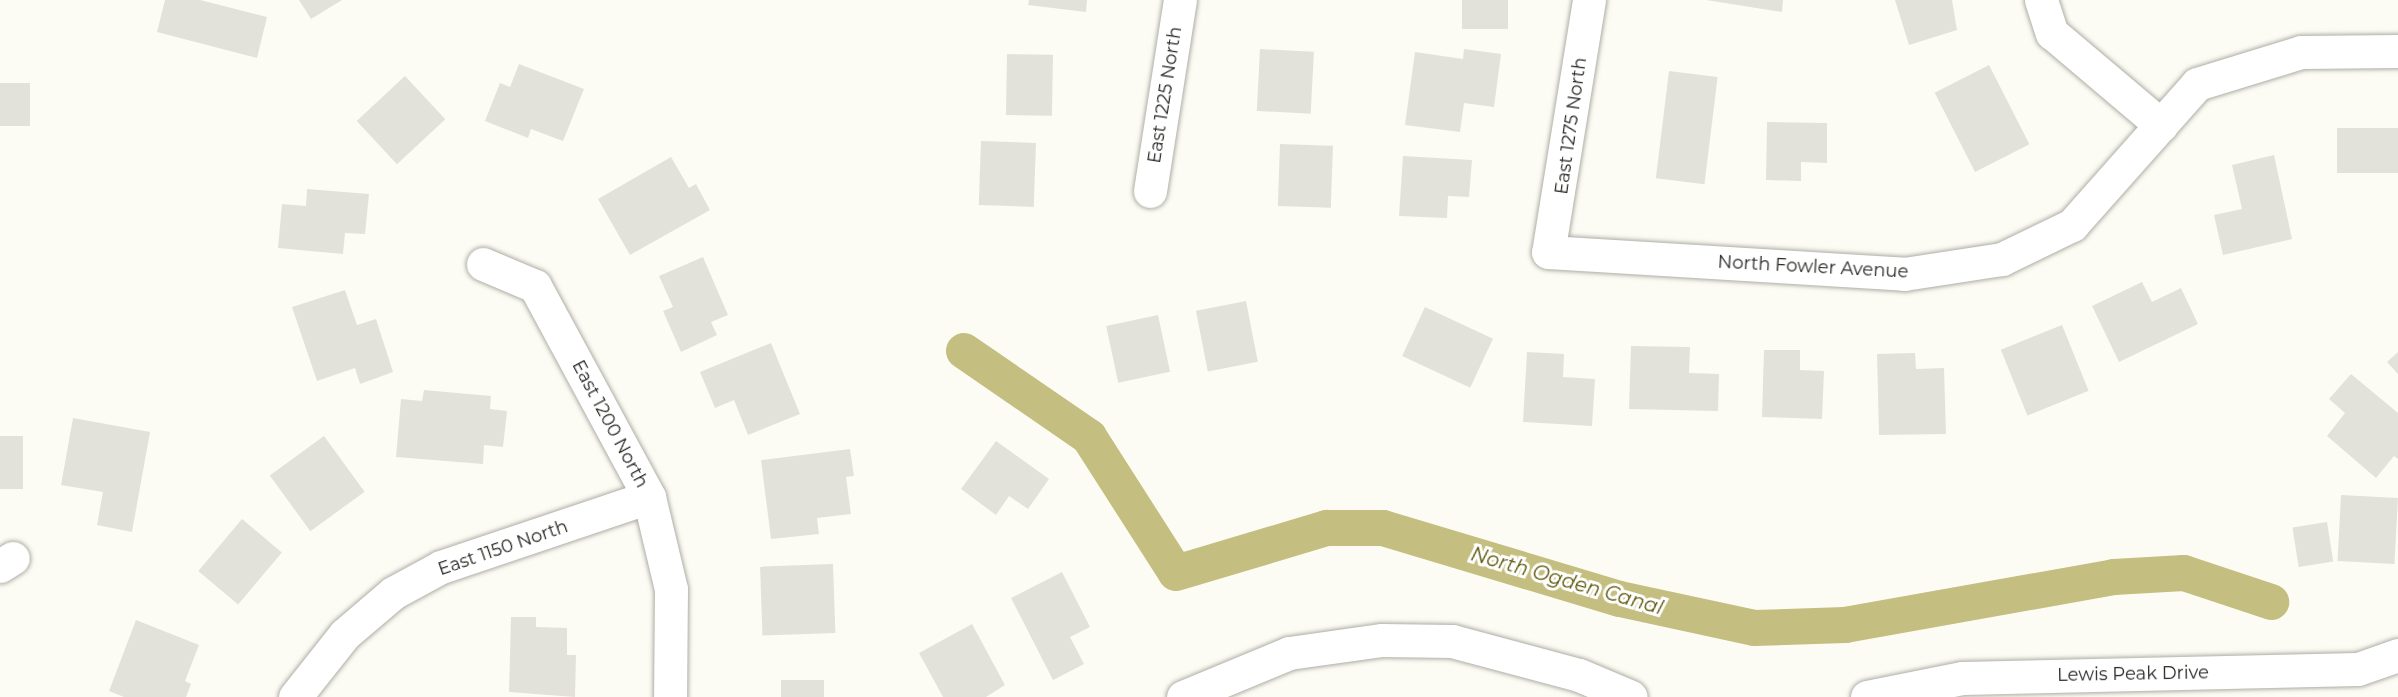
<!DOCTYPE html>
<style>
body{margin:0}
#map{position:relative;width:2398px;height:697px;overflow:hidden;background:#fdfcf4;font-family:Montserrat,sans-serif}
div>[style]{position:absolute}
.canal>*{height:36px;margin:-18px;padding:0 18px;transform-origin:18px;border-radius:18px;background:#c4be80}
.building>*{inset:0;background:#e3e2da;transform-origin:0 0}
.roads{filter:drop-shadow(0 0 2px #aeaea6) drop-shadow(0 0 2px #aeaea6)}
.minor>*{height:33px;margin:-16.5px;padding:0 16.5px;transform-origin:16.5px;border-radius:16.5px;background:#fff}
span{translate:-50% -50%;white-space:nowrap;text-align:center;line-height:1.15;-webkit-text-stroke:6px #fff;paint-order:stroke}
.street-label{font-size:18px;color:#282825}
.water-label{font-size:20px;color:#5f580e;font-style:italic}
</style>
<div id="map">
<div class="canal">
<div style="left:964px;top:351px;width:152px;rotate:34.5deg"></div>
<div style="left:1089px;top:437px;width:161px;rotate:57.4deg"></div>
<div style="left:1176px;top:573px;width:158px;rotate:-16.6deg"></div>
<div style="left:1327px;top:528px;width:56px"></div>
<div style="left:1383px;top:528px;width:247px;rotate:16.7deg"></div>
<div style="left:1620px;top:599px;width:137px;rotate:12.2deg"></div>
<div style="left:1754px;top:628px;width:91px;rotate:-1.9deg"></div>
<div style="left:1845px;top:625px;width:273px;rotate:-10.1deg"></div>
<div style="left:2114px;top:577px;width:70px;rotate:-3.3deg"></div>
<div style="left:2184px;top:573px;width:92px;rotate:18.4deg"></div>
</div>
<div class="building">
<div style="clip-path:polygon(165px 0,200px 0,267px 17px,257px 58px,157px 32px)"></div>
<div style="clip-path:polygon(299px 0,342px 0,311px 19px)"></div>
<div style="clip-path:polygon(1029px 0,1087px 0,1086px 12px,1028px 5px)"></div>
<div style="left:1462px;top:0;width:46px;height:29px"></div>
<div style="clip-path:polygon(1706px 0,1783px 0,1782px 12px)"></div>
<div style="clip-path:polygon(1895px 0,1952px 0,1957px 30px,1909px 45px)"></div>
<div style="left:1260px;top:49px;width:54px;height:62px;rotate:3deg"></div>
<div style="clip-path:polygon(1464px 49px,1501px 54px,1494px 107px,1464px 103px,1460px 132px,1405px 125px,1415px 52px,1463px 59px)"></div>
<div style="left:1007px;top:54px;width:46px;height:61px;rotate:1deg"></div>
<div style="clip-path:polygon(519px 64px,584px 89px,563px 141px,531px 129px,528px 138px,485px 121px,500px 83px,510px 87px)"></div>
<div style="left:1989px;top:65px;width:89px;height:61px;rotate:63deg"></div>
<div style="left:1669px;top:71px;width:49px;height:108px;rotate:7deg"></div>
<div style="left:405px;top:76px;width:59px;height:66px;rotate:47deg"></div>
<div style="left:0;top:83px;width:30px;height:43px"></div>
<div style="clip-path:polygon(1767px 122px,1827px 123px,1827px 163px,1801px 162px,1801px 181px,1766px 180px)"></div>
<div style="left:2398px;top:128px;width:45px;height:61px;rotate:90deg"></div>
<div style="left:981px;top:141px;width:55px;height:64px;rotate:2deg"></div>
<div style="left:1280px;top:144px;width:53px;height:62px;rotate:2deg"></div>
<div style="clip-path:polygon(2274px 155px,2292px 239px,2223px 255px,2214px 215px,2242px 209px,2232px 165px)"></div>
<div style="clip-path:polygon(1403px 156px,1472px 160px,1469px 197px,1448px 196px,1447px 218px,1399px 216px)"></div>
<div style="clip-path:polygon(671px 157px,689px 188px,696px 184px,710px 210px,630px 255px,598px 199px)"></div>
<div style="clip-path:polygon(307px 189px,369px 194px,365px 234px,345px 233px,343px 254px,278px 248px,282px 204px,306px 206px)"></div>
<div style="clip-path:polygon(703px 257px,728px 315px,711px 322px,717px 335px,681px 352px,663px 311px,673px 307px,659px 276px)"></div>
<div style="clip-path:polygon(2142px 282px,2152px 302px,2181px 288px,2198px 324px,2119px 362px,2092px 306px)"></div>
<div style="clip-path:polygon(345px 290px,357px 325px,376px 319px,393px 372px,360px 384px,355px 368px,317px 381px,292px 307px)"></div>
<div style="left:1246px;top:301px;width:62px;height:51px;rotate:79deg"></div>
<div style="left:1425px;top:307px;width:75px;height:54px;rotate:25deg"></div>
<div style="left:1158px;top:315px;width:58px;height:53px;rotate:78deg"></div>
<div style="left:2062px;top:325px;width:71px;height:66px;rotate:68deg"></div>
<div style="clip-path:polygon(771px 343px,800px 414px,748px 435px,734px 400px,715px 408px,700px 372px)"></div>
<div style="clip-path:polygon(1631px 346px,1690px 347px,1689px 373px,1719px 374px,1718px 411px,1629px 409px)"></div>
<div style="clip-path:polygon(1764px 350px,1800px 350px,1800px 370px,1824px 371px,1822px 419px,1762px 417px)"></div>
<div style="clip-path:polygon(1527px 352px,1564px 354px,1563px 377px,1595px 379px,1592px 426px,1523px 422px)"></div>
<div style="clip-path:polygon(2398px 352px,2398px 374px,2387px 362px)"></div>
<div style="clip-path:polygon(1915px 353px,1916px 369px,1944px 368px,1946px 434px,1879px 435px,1877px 354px)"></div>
<div style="clip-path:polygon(2351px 374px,2398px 413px,2398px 459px,2394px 456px,2376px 478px,2327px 436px,2345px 413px,2329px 399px)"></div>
<div style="clip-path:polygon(424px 390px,491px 396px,490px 409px,507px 411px,503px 447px,484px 445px,483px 464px,396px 457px,401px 399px,422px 401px)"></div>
<div style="clip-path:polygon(73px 418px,150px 432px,132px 532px,97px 525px,103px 492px,61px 485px)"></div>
<div style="left:0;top:436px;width:23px;height:53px"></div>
<div style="left:324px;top:436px;width:69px;height:67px;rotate:54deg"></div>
<div style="clip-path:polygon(996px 441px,1049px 479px,1028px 509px,1009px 496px,996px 515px,961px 489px)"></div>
<div style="clip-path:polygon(850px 449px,854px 476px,846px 477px,851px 514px,817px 518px,819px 534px,771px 539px,761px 460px)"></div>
<div style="left:2341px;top:495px;width:57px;height:66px;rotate:3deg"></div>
<div style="left:242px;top:519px;width:52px;height:68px;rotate:40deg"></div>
<div style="left:2327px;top:522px;width:40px;height:35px;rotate:81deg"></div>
<div style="left:833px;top:564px;width:69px;height:73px;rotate:88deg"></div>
<div style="clip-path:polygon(1062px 572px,1090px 627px,1070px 637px,1084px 664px,1053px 680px,1011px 598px)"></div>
<div style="clip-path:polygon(511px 617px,536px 617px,536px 627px,567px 628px,567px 655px,576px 655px,575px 697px,509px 692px)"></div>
<div style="clip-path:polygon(136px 620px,199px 645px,185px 681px,191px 684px,186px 697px,124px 697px,109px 691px)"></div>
<div style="clip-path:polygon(972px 624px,1005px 685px,986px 697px,943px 697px,919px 653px)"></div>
<div style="left:824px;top:680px;width:17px;height:43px;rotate:90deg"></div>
</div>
<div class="roads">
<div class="minor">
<div style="left:1589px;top:0;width:255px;rotate:99.2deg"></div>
<div style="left:1548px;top:252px;width:357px;rotate:3.5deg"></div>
<div style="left:1904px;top:274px;width:99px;rotate:-8.7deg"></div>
<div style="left:2002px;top:259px;width:78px;rotate:-25.9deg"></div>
<div style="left:2072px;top:225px;width:188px;rotate:-48.4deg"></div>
<div style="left:2197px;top:84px;width:109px;rotate:-17.1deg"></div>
<div style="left:2301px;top:52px;width:97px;rotate:-0.6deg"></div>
<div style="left:2041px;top:0;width:35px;rotate:72deg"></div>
<div style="left:2052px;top:33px;width:143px;rotate:40.2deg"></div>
<div style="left:1150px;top:191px;width:193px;rotate:-81.1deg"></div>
<div style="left:483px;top:264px;width:56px;rotate:22.9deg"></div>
<div style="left:535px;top:286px;width:240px;rotate:61.6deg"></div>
<div style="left:649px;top:497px;width:95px;rotate:76.6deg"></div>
<div style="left:671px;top:589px;width:108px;rotate:90.5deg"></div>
<div style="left:0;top:566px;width:15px;rotate:-32deg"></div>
<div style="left:295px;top:697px;width:80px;rotate:-51.6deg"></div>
<div style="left:345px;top:634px;width:63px;rotate:-40.5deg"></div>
<div style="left:393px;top:593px;width:55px;rotate:-28.4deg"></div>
<div style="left:441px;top:567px;width:219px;rotate:-18.6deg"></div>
<div style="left:1183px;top:697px;width:115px;rotate:-22.5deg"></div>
<div style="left:1289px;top:653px;width:94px;rotate:-8deg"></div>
<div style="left:1382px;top:640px;width:70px;rotate:0.8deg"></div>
<div style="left:1452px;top:641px;width:131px;rotate:15deg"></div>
<div style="left:1579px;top:675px;width:56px;rotate:22.9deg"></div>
<div style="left:1867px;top:697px;width:97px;rotate:-11.3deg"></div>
<div style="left:1962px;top:678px;width:396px;rotate:-1.3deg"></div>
<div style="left:2358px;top:669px;width:42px;rotate:-19.3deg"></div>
</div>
</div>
<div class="street-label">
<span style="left:1165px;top:95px;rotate:-81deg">East 1225 North</span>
<span style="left:1571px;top:126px;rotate:-82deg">East 1275 North</span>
<span style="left:1813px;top:267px;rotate:3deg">North Fowler Avenue</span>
<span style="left:610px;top:424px;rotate:62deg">East 1200 North</span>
<span style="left:503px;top:548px;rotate:-19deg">East 1150 North</span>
<span style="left:2133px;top:674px;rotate:-1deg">Lewis Peak Drive</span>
</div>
<div class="water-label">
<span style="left:1567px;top:581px;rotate:16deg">North Ogden Canal</span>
</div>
</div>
